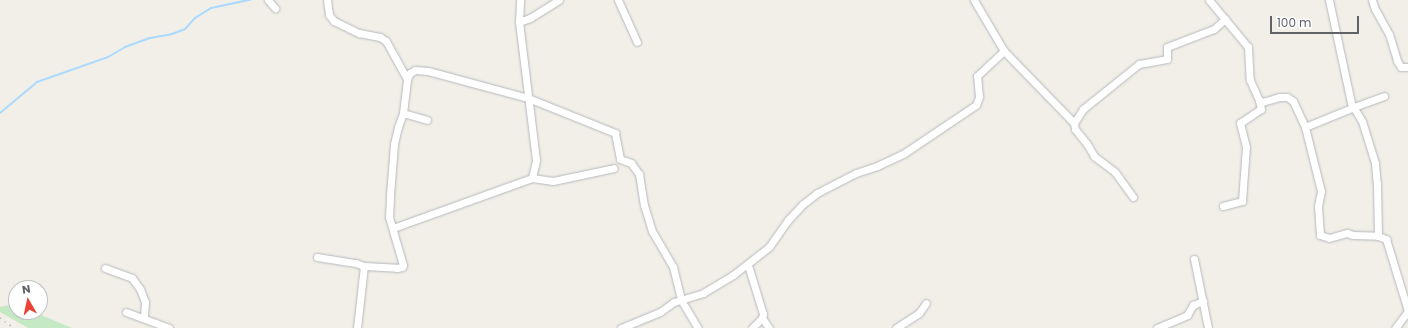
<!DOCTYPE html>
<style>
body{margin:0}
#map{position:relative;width:1408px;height:328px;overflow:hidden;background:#f1efe8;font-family:Poppins,sans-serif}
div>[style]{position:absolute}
.green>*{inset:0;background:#c5e8c5}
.stream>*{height:2px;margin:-1px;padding:0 1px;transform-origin:1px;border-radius:1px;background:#aadaff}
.roads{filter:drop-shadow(0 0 1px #b5b8bc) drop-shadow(0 0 1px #b5b8bc)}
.street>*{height:7px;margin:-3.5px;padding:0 3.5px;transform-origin:3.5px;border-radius:3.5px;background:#fff}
.rail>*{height:2px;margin-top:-1px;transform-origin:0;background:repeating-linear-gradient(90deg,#b6b7b8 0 1px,transparent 0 6px)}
span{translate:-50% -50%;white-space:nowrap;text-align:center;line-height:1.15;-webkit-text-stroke:3px #fff;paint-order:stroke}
.north{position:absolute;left:8px;top:280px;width:40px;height:40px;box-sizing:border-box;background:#fff;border:1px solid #bfc1c3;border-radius:50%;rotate:351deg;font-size:11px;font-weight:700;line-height:16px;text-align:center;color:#5f6368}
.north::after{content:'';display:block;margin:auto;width:14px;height:18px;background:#ea4335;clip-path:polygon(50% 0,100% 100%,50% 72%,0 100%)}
.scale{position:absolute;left:1270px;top:16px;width:89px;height:18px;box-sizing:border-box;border:2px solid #5f6368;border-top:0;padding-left:5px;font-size:12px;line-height:14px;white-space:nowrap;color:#5f6368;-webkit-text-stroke:3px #fff;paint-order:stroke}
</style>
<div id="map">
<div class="green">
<div style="clip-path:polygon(9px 305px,16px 306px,16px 312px,34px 312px,72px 328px,28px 328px,0 312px,0 307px)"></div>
</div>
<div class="stream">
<div style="left:0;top:113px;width:48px;rotate:-40deg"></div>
<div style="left:37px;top:82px;width:75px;rotate:-19.4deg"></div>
<div style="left:108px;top:57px;width:20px;rotate:-30deg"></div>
<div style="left:125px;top:47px;width:27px;rotate:-20deg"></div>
<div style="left:150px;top:38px;width:22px;rotate:-10deg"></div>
<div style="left:172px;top:34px;width:14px;rotate:-21deg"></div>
<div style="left:185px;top:29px;width:15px;rotate:-48deg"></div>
<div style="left:195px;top:18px;width:19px;rotate:-32deg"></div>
<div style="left:211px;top:8px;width:40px;rotate:-12deg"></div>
</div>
<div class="roads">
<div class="street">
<div style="left:268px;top:0;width:11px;rotate:49deg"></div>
<div style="left:327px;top:0;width:15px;rotate:82deg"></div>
<div style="left:329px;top:15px;width:8px;rotate:50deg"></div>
<div style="left:334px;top:21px;width:28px;rotate:26deg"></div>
<div style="left:359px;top:33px;width:21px;rotate:11deg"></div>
<div style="left:380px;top:37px;width:7px;rotate:34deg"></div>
<div style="left:386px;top:41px;width:43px;rotate:61.1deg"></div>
<div style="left:618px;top:0;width:46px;rotate:65.7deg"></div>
<div style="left:1209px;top:0;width:61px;rotate:50.3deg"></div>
<div style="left:1248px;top:47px;width:33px;rotate:87deg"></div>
<div style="left:1250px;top:80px;width:22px;rotate:66deg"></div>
<div style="left:1259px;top:100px;width:4px;rotate:34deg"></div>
<div style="left:1262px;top:102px;width:18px;rotate:-16deg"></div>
<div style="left:1279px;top:97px;width:8px"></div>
<div style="left:1287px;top:97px;width:7px;rotate:34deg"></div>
<div style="left:1293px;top:101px;width:29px;rotate:65deg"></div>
<div style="left:1305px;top:127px;width:66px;rotate:76deg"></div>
<div style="left:1321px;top:191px;width:15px;rotate:101deg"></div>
<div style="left:1318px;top:206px;width:29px;rotate:86deg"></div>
<div style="left:1320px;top:235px;width:9px;rotate:18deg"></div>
<div style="left:1329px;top:238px;width:19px;rotate:-16deg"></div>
<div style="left:1347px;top:233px;width:6px;rotate:18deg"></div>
<div style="left:1353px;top:235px;width:25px;rotate:2deg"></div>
<div style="left:1378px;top:236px;width:9px;rotate:21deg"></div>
<div style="left:1386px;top:239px;width:75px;rotate:73deg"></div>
<div style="left:1408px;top:311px;width:21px;rotate:127deg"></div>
<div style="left:1329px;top:0;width:105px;rotate:77.9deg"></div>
<div style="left:1351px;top:103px;width:21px;rotate:59deg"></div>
<div style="left:1362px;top:121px;width:44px;rotate:72.8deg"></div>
<div style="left:1375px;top:163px;width:21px;rotate:85deg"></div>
<div style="left:1377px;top:184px;width:52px;rotate:88.9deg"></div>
<div style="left:1372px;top:0;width:9px;rotate:72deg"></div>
<div style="left:1375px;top:9px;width:29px;rotate:61deg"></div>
<div style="left:1389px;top:34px;width:28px;rotate:73deg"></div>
<div style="left:1397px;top:61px;width:7px;rotate:56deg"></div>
<div style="left:1401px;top:67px;width:7px"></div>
<div style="left:519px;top:22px;width:12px;rotate:-20deg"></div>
<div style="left:530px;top:18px;width:34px;rotate:-32deg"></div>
<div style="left:1004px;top:51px;width:100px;rotate:45.8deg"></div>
<div style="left:403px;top:113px;width:25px;rotate:16deg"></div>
<div style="left:1305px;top:127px;width:53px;rotate:-22.2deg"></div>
<div style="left:1354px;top:107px;width:32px;rotate:-20deg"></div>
<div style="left:532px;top:178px;width:21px;rotate:8deg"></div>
<div style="left:553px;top:181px;width:62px;rotate:-12deg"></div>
<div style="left:1133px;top:197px;width:31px;rotate:-126deg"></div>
<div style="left:1115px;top:172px;width:26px;rotate:-143deg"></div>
<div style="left:1094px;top:156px;width:14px;rotate:-120deg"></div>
<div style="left:1087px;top:144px;width:19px;rotate:-129deg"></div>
<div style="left:1075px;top:129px;width:6px;rotate:-99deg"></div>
<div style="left:1074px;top:123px;width:17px;rotate:-57deg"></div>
<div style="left:1083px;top:109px;width:72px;rotate:-38.8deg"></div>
<div style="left:1139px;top:64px;width:28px;rotate:-10deg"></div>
<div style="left:1167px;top:59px;width:12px;rotate:-90deg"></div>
<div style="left:1167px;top:47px;width:50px;rotate:-21deg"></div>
<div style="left:1214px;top:29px;width:15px;rotate:-42deg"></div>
<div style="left:1223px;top:206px;width:20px;rotate:-15deg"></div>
<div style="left:1242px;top:201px;width:54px;rotate:-85.8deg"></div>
<div style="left:1246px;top:147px;width:25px;rotate:-104deg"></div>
<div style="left:1240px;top:123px;width:25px;rotate:-34deg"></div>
<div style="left:1261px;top:109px;width:9px;rotate:-103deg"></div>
<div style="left:393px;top:228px;width:148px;rotate:-19.8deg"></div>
<div style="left:532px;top:178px;width:18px;rotate:-77deg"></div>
<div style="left:536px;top:160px;width:139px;rotate:-97deg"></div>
<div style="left:519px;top:22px;width:22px;rotate:-87deg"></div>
<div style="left:317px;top:257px;width:39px;rotate:9deg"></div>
<div style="left:356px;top:263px;width:9px;rotate:21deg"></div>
<div style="left:1194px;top:259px;width:70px;rotate:78.5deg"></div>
<div style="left:748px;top:265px;width:51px;rotate:73deg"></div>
<div style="left:763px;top:314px;width:4px;rotate:104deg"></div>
<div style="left:762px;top:318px;width:14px;rotate:135deg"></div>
<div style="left:105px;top:268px;width:29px;rotate:20deg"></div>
<div style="left:132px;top:278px;width:14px;rotate:54deg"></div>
<div style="left:140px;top:289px;width:14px;rotate:69deg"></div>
<div style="left:145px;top:302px;width:16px;rotate:94deg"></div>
<div style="left:126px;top:312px;width:46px;rotate:20.4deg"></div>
<div style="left:762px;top:318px;width:12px;rotate:55deg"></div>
<div style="left:357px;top:328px;width:62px;rotate:-83.6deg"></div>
<div style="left:364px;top:266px;width:33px;rotate:3deg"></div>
<div style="left:397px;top:268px;width:5px;rotate:-11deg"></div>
<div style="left:402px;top:267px;width:2px;rotate:-63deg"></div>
<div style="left:403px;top:265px;width:50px;rotate:-106.3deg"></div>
<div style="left:389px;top:217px;width:22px;rotate:-87deg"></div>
<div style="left:390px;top:195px;width:51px;rotate:-85.5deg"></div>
<div style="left:394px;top:144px;width:17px;rotate:-77deg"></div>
<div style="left:398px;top:127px;width:15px;rotate:-70deg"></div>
<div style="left:403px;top:113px;width:34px;rotate:-83deg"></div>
<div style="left:407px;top:79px;width:7px;rotate:-63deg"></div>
<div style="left:410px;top:73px;width:6px;rotate:-31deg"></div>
<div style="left:415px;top:70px;width:13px;rotate:4deg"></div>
<div style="left:428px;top:71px;width:104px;rotate:15.1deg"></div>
<div style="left:528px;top:98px;width:94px;rotate:21.9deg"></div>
<div style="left:615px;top:133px;width:26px;rotate:79deg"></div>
<div style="left:620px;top:159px;width:12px;rotate:20deg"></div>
<div style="left:631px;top:163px;width:14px;rotate:54deg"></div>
<div style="left:639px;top:174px;width:31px;rotate:81deg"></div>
<div style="left:644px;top:205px;width:27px;rotate:73deg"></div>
<div style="left:652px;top:231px;width:42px;rotate:59.7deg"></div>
<div style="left:673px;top:267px;width:34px;rotate:76deg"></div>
<div style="left:681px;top:300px;width:33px;rotate:59deg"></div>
<div style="left:621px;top:328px;width:42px;rotate:-22.3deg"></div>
<div style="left:660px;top:312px;width:17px;rotate:-36deg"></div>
<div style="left:674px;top:302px;width:30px;rotate:-17deg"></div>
<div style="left:703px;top:293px;width:35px;rotate:-31deg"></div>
<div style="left:733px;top:275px;width:46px;rotate:-37.9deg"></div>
<div style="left:769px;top:247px;width:33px;rotate:-55deg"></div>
<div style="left:788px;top:220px;width:22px;rotate:-47deg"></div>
<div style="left:803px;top:204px;width:18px;rotate:-38deg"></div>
<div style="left:817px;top:193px;width:44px;rotate:-27.1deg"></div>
<div style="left:856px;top:173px;width:22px;rotate:-18deg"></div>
<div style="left:877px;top:166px;width:29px;rotate:-25deg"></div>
<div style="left:903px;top:154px;width:88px;rotate:-33.9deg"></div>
<div style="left:976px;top:105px;width:9px;rotate:-69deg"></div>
<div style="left:979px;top:97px;width:21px;rotate:-95deg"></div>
<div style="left:977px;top:76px;width:37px;rotate:-43deg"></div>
<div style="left:1004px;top:51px;width:59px;rotate:-120.5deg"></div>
<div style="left:896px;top:328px;width:27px;rotate:-33deg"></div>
<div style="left:919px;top:313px;width:12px;rotate:-55deg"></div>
<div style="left:1157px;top:328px;width:33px;rotate:-23deg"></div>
<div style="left:1187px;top:315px;width:12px;rotate:-59deg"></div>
<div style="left:1193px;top:305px;width:11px;rotate:-22deg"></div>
</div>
</div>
<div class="rail">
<div style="left:0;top:318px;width:17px;rotate:36deg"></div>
</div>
<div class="north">N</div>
<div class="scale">100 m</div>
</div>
